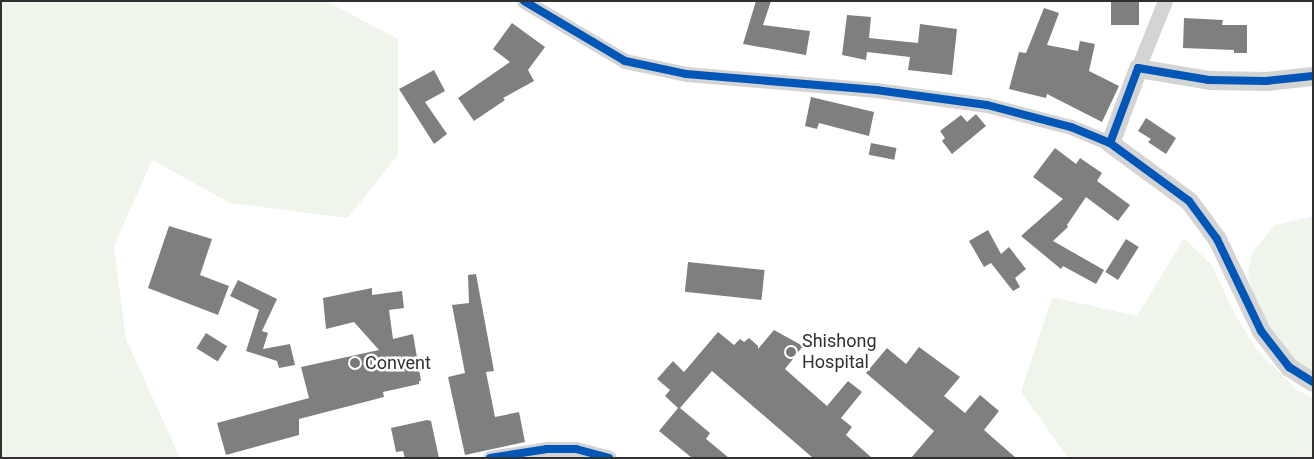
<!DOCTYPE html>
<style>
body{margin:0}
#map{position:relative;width:1314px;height:459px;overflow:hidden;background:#fff;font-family:Roboto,sans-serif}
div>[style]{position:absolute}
.green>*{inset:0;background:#f0f5ec}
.building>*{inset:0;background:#7f7f7f;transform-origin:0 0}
.minor>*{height:15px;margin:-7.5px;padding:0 7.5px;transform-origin:7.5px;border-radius:7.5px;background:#d4d4d4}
.tertiary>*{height:19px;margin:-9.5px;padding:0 9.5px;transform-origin:9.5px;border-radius:9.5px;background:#d4d4d4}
.cycleway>*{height:8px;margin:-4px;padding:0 4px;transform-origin:4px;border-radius:4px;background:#0057b8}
.dots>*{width:14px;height:14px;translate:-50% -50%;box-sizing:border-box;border:2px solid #fff;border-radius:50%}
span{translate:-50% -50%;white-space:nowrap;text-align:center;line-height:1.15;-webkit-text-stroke:5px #fff;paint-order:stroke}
.poi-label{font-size:18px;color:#303030}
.left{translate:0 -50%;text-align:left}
.frame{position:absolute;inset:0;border:2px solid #303030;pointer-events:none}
</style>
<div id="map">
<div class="green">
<div style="clip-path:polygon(1px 1px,326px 1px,398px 39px,398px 155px,348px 218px,230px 203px,152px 160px,114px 246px,126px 339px,180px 458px,1px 458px)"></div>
<div style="clip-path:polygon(1313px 216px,1313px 371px,1285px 356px,1252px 299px,1248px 273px,1252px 253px,1275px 225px)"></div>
<div style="clip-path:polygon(1184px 238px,1211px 264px,1236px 316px,1256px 349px,1297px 390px,1313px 398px,1313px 458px,1071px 458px,1066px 455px,1021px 392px,1052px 297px,1137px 316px)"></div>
</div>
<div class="building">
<div style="clip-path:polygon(756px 1px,771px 1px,763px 25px,810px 31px,806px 55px,743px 44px)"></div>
<div style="left:1111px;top:1px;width:28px;height:24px"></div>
<div style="clip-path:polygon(1044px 8px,1059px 13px,1047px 45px,1078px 51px,1080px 41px,1095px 44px,1089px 71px,1119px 86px,1102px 122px,1047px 94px,1046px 98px,1009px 89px,1019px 52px,1026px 53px)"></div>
<div style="clip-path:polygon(847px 15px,871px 17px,869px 38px,918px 43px,920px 24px,957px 29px,952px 75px,908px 70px,910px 57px,867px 52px,866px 60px,842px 55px)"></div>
<div style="clip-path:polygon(1184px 18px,1223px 20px,1222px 25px,1247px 25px,1247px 53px,1234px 53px,1234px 50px,1183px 48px)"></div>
<div style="clip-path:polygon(512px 23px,545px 47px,528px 70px,534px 81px,503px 98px,505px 100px,474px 121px,458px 98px,510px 62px,493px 49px)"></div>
<div style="clip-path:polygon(434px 70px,445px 91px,425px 102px,447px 134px,434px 144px,399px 89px)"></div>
<div style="clip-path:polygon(811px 97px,874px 112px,869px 136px,819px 123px,817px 129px,805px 126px)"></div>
<div style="clip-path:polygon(976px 114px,986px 126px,952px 154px,942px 141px,945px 138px,940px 131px,961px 115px,967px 122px)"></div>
<div style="clip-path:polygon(1146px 118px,1176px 138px,1166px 154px,1148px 142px,1151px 139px,1138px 131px)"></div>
<div style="left:871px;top:143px;width:26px;height:12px;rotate:11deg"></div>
<div style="clip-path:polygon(1055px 148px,1076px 164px,1080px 158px,1102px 173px,1097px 181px,1130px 205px,1118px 221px,1086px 197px,1067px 225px,1068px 227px,1053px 241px,1104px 270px,1096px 284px,1063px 266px,1061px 269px,1021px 236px,1063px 199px,1033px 177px)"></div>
<div style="clip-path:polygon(169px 226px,212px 239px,200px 275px,229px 286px,218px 315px,148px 288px)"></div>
<div style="clip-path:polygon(988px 230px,1001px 254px,1009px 247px,1026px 269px,1015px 278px,1020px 287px,1013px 291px,991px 263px,984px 267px,969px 241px)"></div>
<div style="left:1126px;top:239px;width:15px;height:39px;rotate:32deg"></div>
<div style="left:688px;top:262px;width:77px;height:30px;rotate:6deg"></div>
<div style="clip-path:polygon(476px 274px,494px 371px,486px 372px,495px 417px,519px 412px,525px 442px,465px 455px,448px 377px,465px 373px,452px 305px,469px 303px,468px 275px)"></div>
<div style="clip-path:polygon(238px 280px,277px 299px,262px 331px,268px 333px,263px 349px,290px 344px,295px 365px,279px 368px,277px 361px,246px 351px,259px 310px,230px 296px)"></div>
<div style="clip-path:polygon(372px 288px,372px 295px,402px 291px,404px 308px,389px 310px,393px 339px,413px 334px,421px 381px,419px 381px,419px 384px,383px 392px,384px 397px,299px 419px,299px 435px,226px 455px,217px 423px,309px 398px,301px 367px,379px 350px,354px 322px,326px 329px,323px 298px)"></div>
<div style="clip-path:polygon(774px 330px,803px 346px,785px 369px,827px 406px,848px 381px,862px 392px,841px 418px,852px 427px,846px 435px,872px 458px,813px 458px,712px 371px,680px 408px,710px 433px,706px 439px,729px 458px,692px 458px,659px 431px,678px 408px,665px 396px,670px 390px,657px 379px,673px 361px,684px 372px,718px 332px,734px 345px,740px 339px,744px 342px,749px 338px,758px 346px,758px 349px)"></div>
<div style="left:206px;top:333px;width:25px;height:18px;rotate:32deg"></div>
<div style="clip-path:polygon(919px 347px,960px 377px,944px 396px,965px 413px,980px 395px,999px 411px,984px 430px,1016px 458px,911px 458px,934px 431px,866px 373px,887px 348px,906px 364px)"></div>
<div style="clip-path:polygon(427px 420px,431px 421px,439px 458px,405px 458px,403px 451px,396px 452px,391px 428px)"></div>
</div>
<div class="minor">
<div style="left:524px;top:1px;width:117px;rotate:30.7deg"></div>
<div style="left:625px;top:61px;width:62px;rotate:12deg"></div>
<div style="left:686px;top:74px;width:191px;rotate:4.8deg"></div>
<div style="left:876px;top:90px;width:112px;rotate:7.7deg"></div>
<div style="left:987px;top:105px;width:87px;rotate:14.7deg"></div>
<div style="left:1071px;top:127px;width:42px;rotate:22.3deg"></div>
<div style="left:1138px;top:68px;width:72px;rotate:-68.1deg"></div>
<div style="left:490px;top:458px;width:58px;rotate:-9deg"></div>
<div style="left:547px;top:449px;width:29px"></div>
<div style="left:576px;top:449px;width:34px;rotate:15deg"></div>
</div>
<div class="tertiary">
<div style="left:1313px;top:76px;width:47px;rotate:173.9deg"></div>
<div style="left:1266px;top:81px;width:57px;rotate:-179deg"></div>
<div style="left:1209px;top:80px;width:72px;rotate:-170.4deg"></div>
<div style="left:1138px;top:68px;width:80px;rotate:110.5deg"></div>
<div style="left:1110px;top:143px;width:98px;rotate:36.3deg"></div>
<div style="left:1189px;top:201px;width:47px;rotate:53.6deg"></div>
<div style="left:1217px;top:239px;width:102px;rotate:64.4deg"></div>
<div style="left:1261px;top:331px;width:46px;rotate:52.1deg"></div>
<div style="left:1289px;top:367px;width:28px;rotate:32deg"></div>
</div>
<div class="cycleway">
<div style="left:524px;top:1px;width:117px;rotate:30.7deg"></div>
<div style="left:625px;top:61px;width:62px;rotate:12deg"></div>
<div style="left:686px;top:74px;width:191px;rotate:4.8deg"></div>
<div style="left:876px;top:90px;width:112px;rotate:7.7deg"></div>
<div style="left:987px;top:105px;width:87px;rotate:14.7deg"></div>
<div style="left:1071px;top:127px;width:42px;rotate:22.3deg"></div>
<div style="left:1110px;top:143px;width:98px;rotate:36.3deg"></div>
<div style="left:1189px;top:201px;width:47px;rotate:53.6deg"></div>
<div style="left:1217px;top:239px;width:102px;rotate:64.4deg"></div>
<div style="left:1261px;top:331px;width:46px;rotate:52.1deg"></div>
<div style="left:1289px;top:367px;width:28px;rotate:32deg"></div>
<div style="left:1110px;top:143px;width:80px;rotate:-69.5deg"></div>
<div style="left:1138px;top:68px;width:72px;rotate:9.6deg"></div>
<div style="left:1209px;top:80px;width:57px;rotate:1deg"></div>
<div style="left:1266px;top:81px;width:47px;rotate:-6.1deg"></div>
<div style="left:490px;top:458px;width:58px;rotate:-9deg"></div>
<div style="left:547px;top:449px;width:29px"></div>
<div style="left:576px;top:449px;width:34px;rotate:15deg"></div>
</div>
<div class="dots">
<div style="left:791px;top:352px;background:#787878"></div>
<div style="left:355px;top:363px;background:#787878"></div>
</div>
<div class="poi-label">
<span class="left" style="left:802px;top:352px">Shishong<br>Hospital</span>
<span class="left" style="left:365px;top:363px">Convent</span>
</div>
<div class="frame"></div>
</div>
